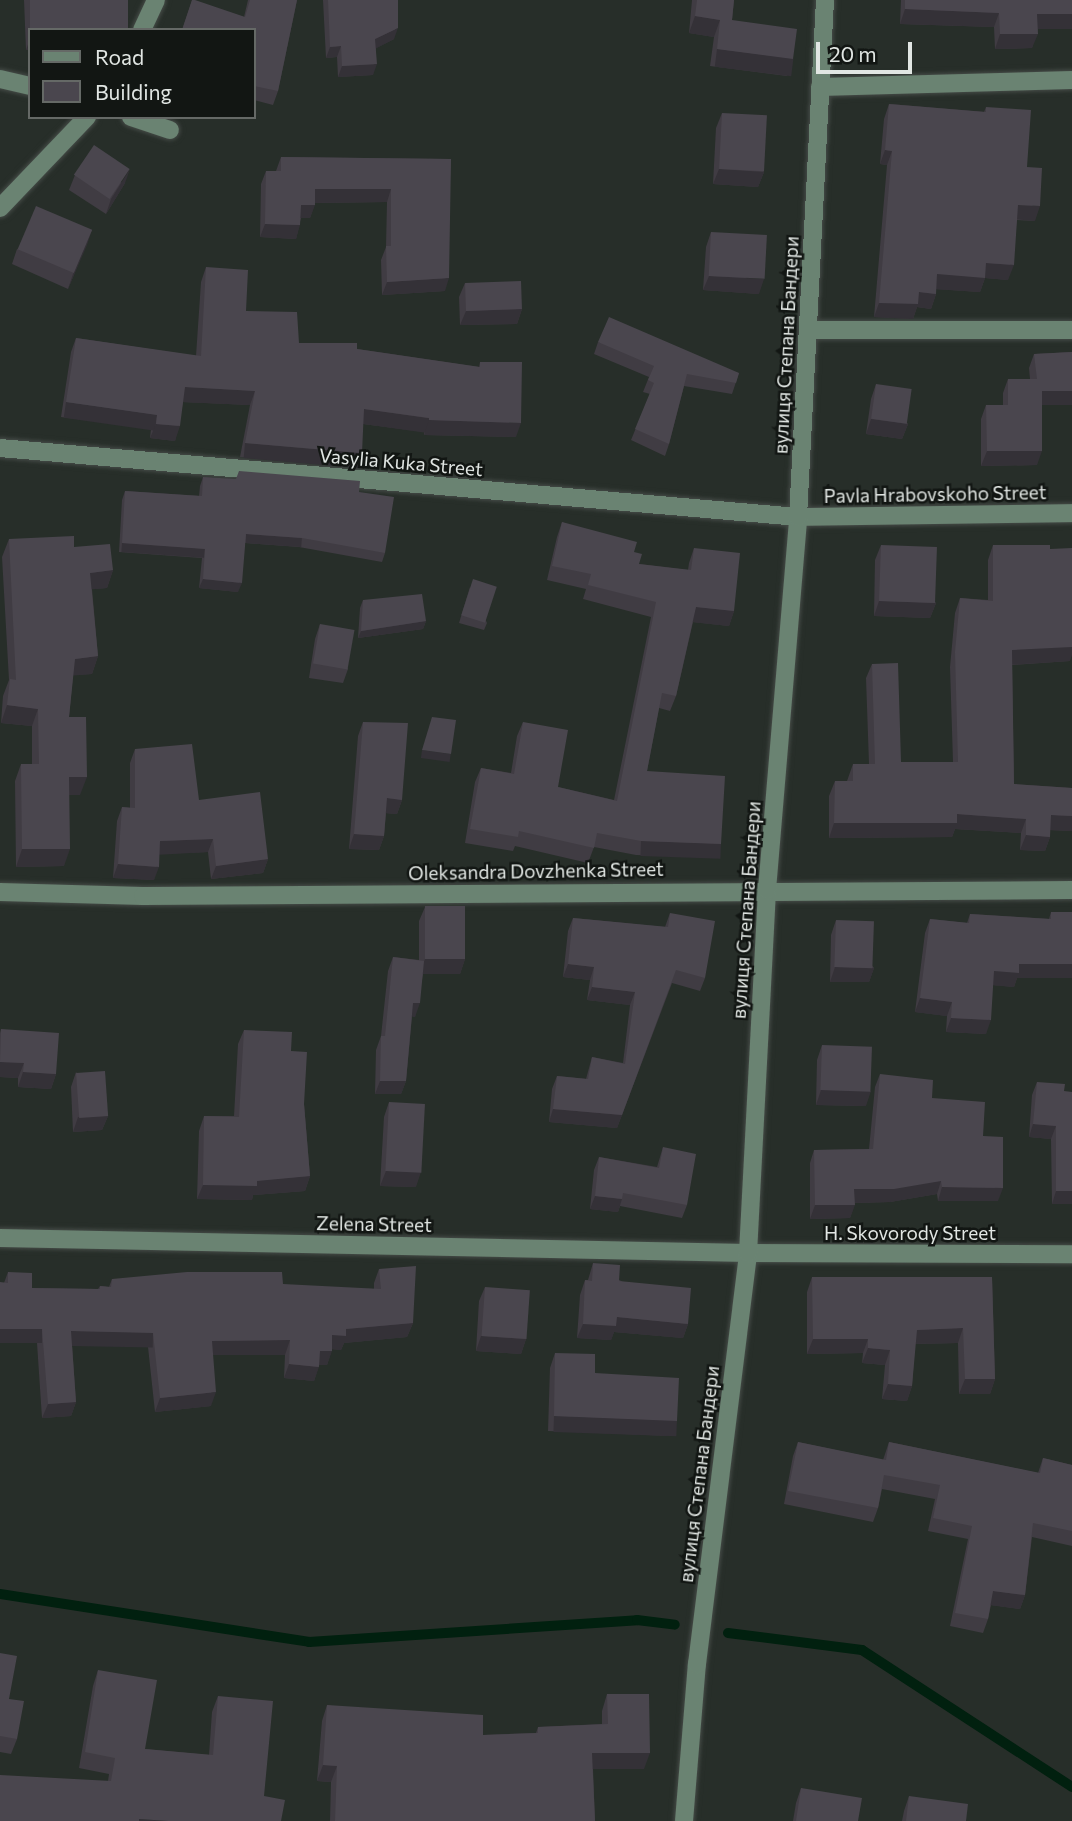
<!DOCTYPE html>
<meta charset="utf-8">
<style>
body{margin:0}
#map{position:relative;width:1072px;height:1821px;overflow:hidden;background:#272e29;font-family:Commissioner,sans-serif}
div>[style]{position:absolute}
.stream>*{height:10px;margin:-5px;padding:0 5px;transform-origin:5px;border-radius:5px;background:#01200f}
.roads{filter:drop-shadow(0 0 2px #454b47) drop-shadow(0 0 2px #454b47)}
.minor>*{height:18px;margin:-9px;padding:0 9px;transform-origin:9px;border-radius:9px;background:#6a8372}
.wall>*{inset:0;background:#403c43}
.shaded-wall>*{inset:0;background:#343137;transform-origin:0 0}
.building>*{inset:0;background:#4a464e;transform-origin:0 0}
span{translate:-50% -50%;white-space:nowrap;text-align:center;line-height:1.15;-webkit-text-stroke:5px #121613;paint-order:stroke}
.street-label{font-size:19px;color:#e1e6e3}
.legend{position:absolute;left:28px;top:28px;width:228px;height:91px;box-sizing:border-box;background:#121613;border:2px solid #656966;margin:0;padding:9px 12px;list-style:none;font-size:21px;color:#e1e6e3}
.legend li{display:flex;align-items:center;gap:14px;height:35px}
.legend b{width:35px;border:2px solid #656966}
.scale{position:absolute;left:816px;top:42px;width:96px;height:32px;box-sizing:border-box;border:4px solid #e1e6e3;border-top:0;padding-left:9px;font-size:21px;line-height:24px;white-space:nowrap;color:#e1e6e3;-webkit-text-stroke:5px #121613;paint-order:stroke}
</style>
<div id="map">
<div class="stream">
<div style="left:0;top:1594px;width:313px;rotate:8.8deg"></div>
<div style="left:309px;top:1642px;width:329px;rotate:-3.8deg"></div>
<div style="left:637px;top:1620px;width:38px;rotate:7deg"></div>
<div style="left:728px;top:1633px;width:135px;rotate:7.2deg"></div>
<div style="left:862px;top:1650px;width:251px;rotate:33.1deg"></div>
</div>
<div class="roads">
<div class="minor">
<div style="left:142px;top:30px;width:33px;rotate:-65deg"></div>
<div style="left:0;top:79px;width:31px;rotate:13deg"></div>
<div style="left:820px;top:87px;width:252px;rotate:-1.6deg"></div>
<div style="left:131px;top:117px;width:41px;rotate:18.4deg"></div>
<div style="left:0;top:208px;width:126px;rotate:-46.3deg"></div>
<div style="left:808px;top:330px;width:264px"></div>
<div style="left:0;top:448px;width:801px;rotate:4.94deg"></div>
<div style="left:798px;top:517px;width:274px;rotate:-0.8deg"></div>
<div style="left:0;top:892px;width:143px;rotate:1.6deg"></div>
<div style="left:143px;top:896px;width:929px;rotate:-0.37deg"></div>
<div style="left:0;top:1238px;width:748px;rotate:1.15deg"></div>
<div style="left:748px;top:1253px;width:324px;rotate:0.2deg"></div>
<div style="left:684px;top:1821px;width:158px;rotate:-85.3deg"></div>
<div style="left:697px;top:1664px;width:414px;rotate:-82.9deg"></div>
<div style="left:748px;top:1253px;width:363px;rotate:-87deg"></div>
<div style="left:767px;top:890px;width:374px;rotate:-85.2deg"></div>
<div style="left:798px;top:517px;width:518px;rotate:-87.01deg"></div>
</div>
</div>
<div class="wall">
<div style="clip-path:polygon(24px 0,128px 0,118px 30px,30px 30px,30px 49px,26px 50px)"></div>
<div style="clip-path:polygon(192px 0,244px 17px,248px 0,297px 0,278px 91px,273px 105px,254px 100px,254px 30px,182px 30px)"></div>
<div style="clip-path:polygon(323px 0,398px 0,394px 39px,376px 48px,373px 75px,338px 77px,337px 57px,326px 58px)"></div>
<div style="clip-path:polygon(692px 0,734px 0,732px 20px,793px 59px,787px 76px,710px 66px,714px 37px,689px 33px)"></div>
<div style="clip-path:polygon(901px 0,1072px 0,1038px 28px,1032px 48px,995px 49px,994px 27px,900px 24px)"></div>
<div style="clip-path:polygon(889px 104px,984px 112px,986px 107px,1027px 167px,1035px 221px,1017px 220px,1008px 280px,985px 278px,980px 292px,936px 289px,936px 294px,931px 309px,917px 307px,913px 319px,874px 317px,887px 165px,880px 164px,884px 119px)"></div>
<div style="clip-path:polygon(722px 113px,764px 172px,758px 187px,713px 184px,716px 128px)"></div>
<div style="clip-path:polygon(281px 157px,451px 159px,445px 291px,382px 295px,381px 260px,386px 247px,387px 202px,315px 203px,310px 218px,301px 218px,296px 239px,260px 237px,261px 184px,266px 171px,276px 171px)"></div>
<div style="clip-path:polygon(75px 175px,125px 183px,106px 214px,69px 190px)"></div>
<div style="clip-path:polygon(92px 230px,68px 289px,12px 264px,17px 249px)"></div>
<div style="clip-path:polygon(711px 232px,759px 294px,703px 290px,706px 247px)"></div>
<div style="clip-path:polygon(206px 267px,246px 311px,299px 343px,357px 349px,479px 367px,480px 362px,516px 437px,424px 435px,424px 432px,363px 424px,357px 467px,240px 457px,250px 405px,183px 402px,175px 441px,150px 438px,151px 429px,61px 417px,71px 352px,76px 338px,196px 356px,201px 282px)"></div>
<div style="clip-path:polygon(465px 283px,522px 309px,517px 324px,460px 325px,459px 297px)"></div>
<div style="clip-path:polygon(598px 342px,739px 373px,732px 394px,684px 386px,669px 444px,665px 456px,631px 440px,650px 394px,643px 392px,649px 377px,594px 354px)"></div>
<div style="clip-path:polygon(1072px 352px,1072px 405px,1042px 405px,1037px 465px,981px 466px,981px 419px,986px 405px,1003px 405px,1003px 393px,1008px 379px,1030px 379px,1029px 368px,1034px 354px)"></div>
<div style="clip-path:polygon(876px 384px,908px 424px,902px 439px,866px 434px,871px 399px)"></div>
<div style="clip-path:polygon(203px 477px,359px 492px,385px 553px,382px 562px,299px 547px,245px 543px,238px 592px,199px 588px,202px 558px,119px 552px,122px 500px,125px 491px,199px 496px,200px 486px)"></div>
<div style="clip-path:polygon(562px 522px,634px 552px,639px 564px,688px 570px,689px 563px,694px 548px,734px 611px,729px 626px,693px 622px,676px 696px,670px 711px,659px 708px,647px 771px,721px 844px,716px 858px,636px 855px,594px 847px,588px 863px,515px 846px,513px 851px,465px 843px,475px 782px,481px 768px,511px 773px,517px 736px,523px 722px,558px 787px,614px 800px,651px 617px,583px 599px,586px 589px,547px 580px,557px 537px)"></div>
<div style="clip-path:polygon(9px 539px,74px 547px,113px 570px,107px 588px,92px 589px,98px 656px,92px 674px,73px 675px,69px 717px,80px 795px,69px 795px,64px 866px,16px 867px,15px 781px,21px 764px,32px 764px,32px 726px,1px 723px,3px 696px,9px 680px,2px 557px)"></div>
<div style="clip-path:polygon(881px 545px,936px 603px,930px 618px,874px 616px,875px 560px)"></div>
<div style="clip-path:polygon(993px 545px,1050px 549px,1070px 661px,1012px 665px,1014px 784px,1072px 788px,1072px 831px,1050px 830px,1050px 837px,1045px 851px,1020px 850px,1021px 833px,955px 829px,952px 837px,829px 838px,829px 796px,835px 781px,847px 781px,853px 764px,869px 764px,866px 678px,872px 664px,901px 762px,953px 762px,950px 667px,955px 613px,960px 598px,988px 600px,988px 560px)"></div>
<div style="clip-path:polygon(470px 587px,487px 623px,484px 630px,459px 623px)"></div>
<div style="clip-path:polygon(363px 600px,426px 621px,423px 629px,358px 638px,360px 608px)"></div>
<div style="clip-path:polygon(320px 624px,348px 669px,343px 683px,309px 678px,315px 639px)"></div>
<div style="clip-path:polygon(363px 722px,402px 800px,397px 814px,386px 813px,384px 836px,379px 850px,349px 849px,358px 736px)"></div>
<div style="clip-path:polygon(135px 749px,199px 800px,268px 859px,263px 873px,211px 879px,208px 852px,159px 854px,154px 880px,113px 878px,117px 821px,122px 807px,130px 808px,130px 763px)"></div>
<div style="clip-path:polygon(425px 907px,465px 959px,460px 974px,423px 974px,415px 1017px,412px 1016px,406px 1081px,401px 1094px,375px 1094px,376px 1050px,381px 1036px,388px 971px,393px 957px,419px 960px,419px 921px)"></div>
<div style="clip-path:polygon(1051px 912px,1072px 912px,1017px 978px,1014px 987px,993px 985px,986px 1034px,946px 1032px,947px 1016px,915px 1012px,925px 933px,930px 919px,967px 923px,970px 914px,1049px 919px)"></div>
<div style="clip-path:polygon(670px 913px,705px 978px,700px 991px,672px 983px,617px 1128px,549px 1122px,552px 1089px,557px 1076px,586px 1079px,592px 1057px,623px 1063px,630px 1005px,587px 1000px,590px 980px,563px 977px,568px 931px,573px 918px,665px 927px)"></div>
<div style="clip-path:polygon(836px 920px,874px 968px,869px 982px,830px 982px,831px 935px)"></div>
<div style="clip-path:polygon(1px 1029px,56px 1074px,51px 1089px,18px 1087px,18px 1078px,0 1077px,0 1033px)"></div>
<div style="clip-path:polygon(244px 1030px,291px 1051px,304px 1104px,310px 1176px,305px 1191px,253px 1195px,252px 1200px,197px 1199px,199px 1131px,204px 1116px,234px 1116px,238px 1044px)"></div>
<div style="clip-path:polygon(822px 1045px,866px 1106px,816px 1105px,817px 1060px)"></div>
<div style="clip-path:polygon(76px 1072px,108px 1116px,102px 1130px,73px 1132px,71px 1087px)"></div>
<div style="clip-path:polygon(880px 1074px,932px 1098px,983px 1136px,998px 1201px,938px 1201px,937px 1194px,890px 1202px,855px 1203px,850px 1218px,810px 1219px,810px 1163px,814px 1150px,869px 1149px,875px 1087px)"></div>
<div style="clip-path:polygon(1037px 1082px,1064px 1091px,1072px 1204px,1052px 1204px,1051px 1139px,1029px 1137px,1032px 1095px)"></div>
<div style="clip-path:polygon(389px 1102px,416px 1187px,380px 1186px,384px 1117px)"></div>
<div style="clip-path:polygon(663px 1147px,687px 1205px,682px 1218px,620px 1206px,618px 1212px,590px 1209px,594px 1170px,599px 1157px,657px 1167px)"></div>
<div style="clip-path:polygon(593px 1263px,688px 1324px,683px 1338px,614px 1332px,611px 1340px,577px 1338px,580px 1295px,585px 1280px,588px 1280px)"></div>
<div style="clip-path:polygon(379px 1269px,413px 1323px,407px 1337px,344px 1343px,341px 1350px,332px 1349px,327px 1365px,319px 1365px,314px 1381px,284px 1378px,285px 1355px,213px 1355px,211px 1406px,155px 1412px,148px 1347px,72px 1345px,76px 1402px,71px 1416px,42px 1418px,37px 1343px,4px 1283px,8px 1272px,32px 1288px,98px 1289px,100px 1286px,109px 1287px,112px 1279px,374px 1289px,374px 1283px)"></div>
<div style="clip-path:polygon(812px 1277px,992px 1277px,995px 1379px,990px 1394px,959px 1394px,958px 1343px,915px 1344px,912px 1386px,907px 1401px,882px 1399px,885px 1365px,862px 1363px,863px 1353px,807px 1354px,807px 1292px)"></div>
<div style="clip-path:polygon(485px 1287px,526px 1339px,521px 1354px,476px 1351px,479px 1301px)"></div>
<div style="clip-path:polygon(555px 1353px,595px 1373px,677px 1421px,671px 1436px,548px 1431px,550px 1368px)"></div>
<div style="clip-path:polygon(798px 1442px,883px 1460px,889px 1442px,1038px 1473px,1043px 1458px,1072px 1465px,1072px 1546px,1032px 1537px,1025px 1595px,1020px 1609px,991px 1605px,988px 1619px,983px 1633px,950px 1626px,968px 1539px,928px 1531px,935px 1499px,882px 1489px,878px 1508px,873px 1522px,784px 1504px,793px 1456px)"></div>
<div style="clip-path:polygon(0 1653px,17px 1739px,11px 1754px,0 1752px)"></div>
<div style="clip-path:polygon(98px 1670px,145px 1749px,209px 1755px,212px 1712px,218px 1696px,264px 1796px,108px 1781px,109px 1774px,79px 1768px,93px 1686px)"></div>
<div style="clip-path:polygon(607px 1694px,644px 1769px,593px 1769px,595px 1821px,330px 1821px,331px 1782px,317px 1781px,322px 1721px,327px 1705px,483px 1735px,536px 1733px,538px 1727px,602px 1724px,602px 1711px)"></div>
<div style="clip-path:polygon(801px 1788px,858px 1821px,793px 1821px,796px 1803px)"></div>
<div style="clip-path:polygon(909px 1796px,966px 1821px,902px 1821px,904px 1811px)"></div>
</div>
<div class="shaded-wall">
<div style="clip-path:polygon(905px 9px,999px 13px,994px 27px,900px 24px)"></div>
<div style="left:1037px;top:14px;width:35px;height:15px"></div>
<div style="clip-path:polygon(695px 16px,720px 20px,714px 37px,689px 33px)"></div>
<div style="clip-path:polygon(398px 28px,394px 39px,371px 51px,375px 39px)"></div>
<div style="clip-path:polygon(1000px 34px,1038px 34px,1032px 48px,995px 49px)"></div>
<div style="clip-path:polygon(30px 39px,30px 49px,26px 50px)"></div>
<div style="clip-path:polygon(341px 46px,337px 57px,326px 58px,330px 47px)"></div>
<div style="left:717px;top:49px;width:77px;height:18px;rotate:7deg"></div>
<div style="clip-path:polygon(377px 64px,373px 75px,338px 77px,342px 66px)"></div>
<div style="clip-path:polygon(885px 150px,892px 151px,887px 165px,880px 164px)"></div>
<div style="clip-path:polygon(130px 169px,125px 183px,106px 214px,111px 199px)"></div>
<div style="clip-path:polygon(719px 169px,764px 172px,758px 187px,713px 184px)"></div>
<div style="clip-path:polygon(315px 189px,391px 189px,387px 202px,310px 203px)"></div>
<div style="clip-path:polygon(301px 205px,315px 205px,310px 218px,296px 218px)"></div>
<div style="clip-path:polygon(1018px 205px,1040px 206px,1035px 221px,1013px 219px)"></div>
<div style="clip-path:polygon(265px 224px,300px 225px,296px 239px,260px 237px)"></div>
<div style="clip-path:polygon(92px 230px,87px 245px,68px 289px,73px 274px)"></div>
<div style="clip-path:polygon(986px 263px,1014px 265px,1008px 280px,985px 278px,980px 292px,932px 289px,937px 274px)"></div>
<div style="clip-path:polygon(709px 276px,764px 279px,759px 294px,703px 290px)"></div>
<div style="clip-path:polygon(449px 278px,445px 291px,382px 295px,387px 282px)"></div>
<div style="clip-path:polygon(919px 292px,936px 294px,931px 309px,917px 307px,913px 319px,874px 317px,879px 303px)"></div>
<div style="clip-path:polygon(522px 309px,517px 324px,460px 325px,466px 311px)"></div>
<div style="clip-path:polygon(185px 387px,255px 391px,250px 405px,180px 402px)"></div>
<div style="clip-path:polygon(1042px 391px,1072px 391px,1072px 405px,1037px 405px)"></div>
<div style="left:66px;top:402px;width:92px;height:16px;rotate:8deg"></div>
<div style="left:364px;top:409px;width:66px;height:15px;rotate:8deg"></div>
<div style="clip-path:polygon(871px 419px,908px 424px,902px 439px,866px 434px)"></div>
<div style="clip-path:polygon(429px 420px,521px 423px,516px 437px,424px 435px)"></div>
<div style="clip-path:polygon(156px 424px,180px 426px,175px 441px,150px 438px)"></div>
<div style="left:245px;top:443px;width:117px;height:15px;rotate:5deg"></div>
<div style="clip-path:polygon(987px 451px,1042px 451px,1037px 465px,981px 466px)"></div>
<div style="left:246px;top:534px;width:56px;height:9px;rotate:4deg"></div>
<div style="left:122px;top:543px;width:83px;height:9px;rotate:4deg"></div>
<div style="clip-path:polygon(113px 570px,107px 588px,84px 590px,90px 573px)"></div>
<div style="clip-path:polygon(203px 579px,242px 583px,238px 592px,199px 588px)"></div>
<div style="clip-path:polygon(879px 601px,936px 603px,930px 618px,874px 616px)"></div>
<div style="clip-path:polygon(696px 607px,734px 611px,729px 626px,691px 622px)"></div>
<div style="clip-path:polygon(426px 621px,423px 629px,358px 638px,361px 631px)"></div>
<div style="clip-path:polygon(1072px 643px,1072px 655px,1070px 661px,1006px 665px,1012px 650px)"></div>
<div style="clip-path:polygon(98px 656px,92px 674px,68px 676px,75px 659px)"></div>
<div style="clip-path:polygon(7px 705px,38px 709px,32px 726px,1px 723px)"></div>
<div style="left:422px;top:750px;width:29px;height:8px;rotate:8deg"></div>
<div style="clip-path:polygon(69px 777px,87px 777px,80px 795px,63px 795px)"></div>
<div style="clip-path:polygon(387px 798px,402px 800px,397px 814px,382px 813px)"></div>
<div style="clip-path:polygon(957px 814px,1026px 819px,1021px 833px,955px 829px,952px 837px,829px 838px,834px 823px)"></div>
<div style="clip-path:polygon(1051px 815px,1072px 816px,1072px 831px,1046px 830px)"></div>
<div style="clip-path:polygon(354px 834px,384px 836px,379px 850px,349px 849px)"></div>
<div style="clip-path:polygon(1026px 835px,1050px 837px,1045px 851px,1020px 850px)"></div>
<div style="clip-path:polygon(213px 839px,208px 852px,155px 855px,160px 841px)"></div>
<div style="left:641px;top:841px;width:80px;height:15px;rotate:2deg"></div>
<div style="clip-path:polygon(22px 849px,70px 849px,64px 866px,16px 867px)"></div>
<div style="clip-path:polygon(268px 859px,263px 873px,211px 879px,216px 866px)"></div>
<div style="clip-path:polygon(118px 864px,159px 867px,154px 880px,113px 878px)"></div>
<div style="clip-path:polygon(425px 959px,465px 959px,460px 974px,419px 974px)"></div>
<div style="clip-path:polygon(568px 964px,594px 967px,590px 980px,563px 977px)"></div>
<div style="clip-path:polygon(1019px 964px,1072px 964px,1072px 978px,1017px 978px,1014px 987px,989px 985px,994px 971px)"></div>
<div style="clip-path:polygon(835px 967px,874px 968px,869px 982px,830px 982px)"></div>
<div style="clip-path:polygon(676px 970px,617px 1128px,549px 1122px,553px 1109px,622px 1115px)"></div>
<div style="clip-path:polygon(592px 987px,635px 992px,630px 1005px,587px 1000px)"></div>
<div style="clip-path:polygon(920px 998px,952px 1002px,947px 1016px,915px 1012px)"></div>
<div style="clip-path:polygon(413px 1003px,420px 1003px,415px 1017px,408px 1016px)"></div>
<div style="clip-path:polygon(951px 1018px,991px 1020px,986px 1034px,946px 1032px)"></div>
<div style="clip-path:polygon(0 1062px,24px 1063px,18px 1078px,0 1077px)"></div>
<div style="clip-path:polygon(23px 1072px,56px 1074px,51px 1089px,18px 1087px)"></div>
<div style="clip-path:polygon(380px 1081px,406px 1081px,401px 1094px,375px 1094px)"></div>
<div style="clip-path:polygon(821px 1090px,871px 1091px,866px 1106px,816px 1105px)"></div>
<div style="clip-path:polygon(108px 1116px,102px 1130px,73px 1132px,78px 1117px)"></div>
<div style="clip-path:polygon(1033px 1124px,1056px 1126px,1051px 1139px,1029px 1137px)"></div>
<div style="clip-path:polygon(386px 1171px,421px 1172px,416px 1187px,380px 1186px)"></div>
<div style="clip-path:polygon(310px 1176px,305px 1191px,253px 1195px,252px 1200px,197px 1199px,203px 1185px)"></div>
<div style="clip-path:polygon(941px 1181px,937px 1194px,890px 1202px,850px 1203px,854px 1189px)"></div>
<div style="clip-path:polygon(942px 1187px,1003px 1188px,998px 1201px,938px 1201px)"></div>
<div style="clip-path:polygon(1056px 1191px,1072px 1191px,1072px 1204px,1052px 1204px)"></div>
<div style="clip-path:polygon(595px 1196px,622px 1199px,618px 1212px,590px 1209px)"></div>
<div style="clip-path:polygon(815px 1205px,855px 1205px,850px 1218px,810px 1219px)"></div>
<div style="clip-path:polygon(617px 1317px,688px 1324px,683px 1338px,614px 1332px,611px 1340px,577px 1338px,583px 1324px)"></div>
<div style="clip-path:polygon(413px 1323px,407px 1337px,344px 1343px,341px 1350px,327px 1349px,332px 1335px,346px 1329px)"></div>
<div style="clip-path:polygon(963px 1328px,958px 1343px,911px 1344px,917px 1330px)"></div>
<div style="left:0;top:1329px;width:42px;height:14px"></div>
<div style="left:71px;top:1331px;width:82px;height:15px;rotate:1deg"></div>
<div style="clip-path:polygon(481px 1336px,526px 1339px,521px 1354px,476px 1351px)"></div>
<div style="clip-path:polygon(813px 1339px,868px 1339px,863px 1353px,807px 1354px)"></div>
<div style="clip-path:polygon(290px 1340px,285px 1355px,207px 1355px,212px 1341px)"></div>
<div style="clip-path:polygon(868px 1348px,890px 1350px,885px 1365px,862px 1363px)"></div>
<div style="clip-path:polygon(320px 1351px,332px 1351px,327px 1365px,314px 1365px)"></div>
<div style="clip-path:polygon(289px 1364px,319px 1367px,314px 1381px,284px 1378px)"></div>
<div style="clip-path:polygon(965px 1379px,995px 1379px,990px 1394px,959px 1394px)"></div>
<div style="clip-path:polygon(888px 1384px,912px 1386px,907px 1401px,882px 1399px)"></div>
<div style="clip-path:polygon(216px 1392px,211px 1406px,155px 1412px,160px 1398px)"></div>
<div style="clip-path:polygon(76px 1402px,71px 1416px,42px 1418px,48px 1404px)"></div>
<div style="left:554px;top:1416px;width:123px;height:16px;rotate:2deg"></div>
<div style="clip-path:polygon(993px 1591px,1025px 1595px,1020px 1609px,989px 1605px)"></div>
<div style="clip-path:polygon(592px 1753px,650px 1753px,644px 1769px,586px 1769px)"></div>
<div style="clip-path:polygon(323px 1765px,337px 1766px,331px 1782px,317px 1781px)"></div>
<div style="clip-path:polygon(139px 1819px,168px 1821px,138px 1821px)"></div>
</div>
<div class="building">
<div style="left:30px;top:0;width:98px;height:30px"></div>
<div style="clip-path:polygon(192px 0,195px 0,245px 17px,250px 0,297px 0,278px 91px,254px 86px,254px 30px,182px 30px)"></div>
<div style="clip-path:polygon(328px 0,398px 0,398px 28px,375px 39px,377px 64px,342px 66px,341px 46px,330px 47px)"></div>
<div style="clip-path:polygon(697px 0,734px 0,732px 20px,797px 29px,793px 59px,717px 49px,720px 20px,695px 16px)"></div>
<div style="clip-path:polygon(905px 0,1072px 0,1072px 14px,1037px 14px,1038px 34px,1000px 34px,999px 13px,905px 9px)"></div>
<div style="clip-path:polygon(889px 104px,986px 112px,986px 107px,1031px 110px,1027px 167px,1042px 168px,1040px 206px,1018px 205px,1014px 265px,986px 263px,985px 278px,937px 274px,936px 294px,919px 292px,918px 304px,879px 303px,892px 151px,885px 150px)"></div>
<div style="left:722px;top:113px;width:45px;height:56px;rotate:3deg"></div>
<div style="left:94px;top:145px;width:43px;height:36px;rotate:34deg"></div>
<div style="clip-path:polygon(281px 157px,451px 159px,449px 278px,387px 282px,386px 246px,391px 246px,391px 189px,315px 189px,315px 205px,301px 205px,300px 225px,265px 224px,266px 171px,281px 171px)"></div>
<div style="left:36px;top:206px;width:61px;height:47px;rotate:23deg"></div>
<div style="left:711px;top:232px;width:56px;height:44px;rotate:3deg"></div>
<div style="clip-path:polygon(206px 267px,248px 270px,246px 311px,297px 312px,299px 343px,357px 343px,357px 349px,480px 367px,480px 362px,522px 362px,521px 423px,429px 420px,429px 418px,364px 409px,362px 453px,245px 443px,255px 391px,185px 387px,180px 426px,156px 424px,157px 415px,66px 402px,76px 338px,201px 356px)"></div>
<div style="left:521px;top:281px;width:28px;height:56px;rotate:88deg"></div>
<div style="clip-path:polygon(609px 317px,739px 373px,736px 383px,687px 374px,669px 444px,635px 429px,654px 383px,648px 380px,654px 366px,598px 342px)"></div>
<div style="clip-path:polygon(1072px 352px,1072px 391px,1042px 391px,1042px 451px,987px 451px,986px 405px,1008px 405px,1008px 379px,1037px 379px,1034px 354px)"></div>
<div style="left:876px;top:384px;width:36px;height:35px;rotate:8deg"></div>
<div style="clip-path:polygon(239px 471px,360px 481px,359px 492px,394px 497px,385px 553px,302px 538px,246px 534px,242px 583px,203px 579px,205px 549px,122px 543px,125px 491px,202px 496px,203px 477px,236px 479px)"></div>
<div style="clip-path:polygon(562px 522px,637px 542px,634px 552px,642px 554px,639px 564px,691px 570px,694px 548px,740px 553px,734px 611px,696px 607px,676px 696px,662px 693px,647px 771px,725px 776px,721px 844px,641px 841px,597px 833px,594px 848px,519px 831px,518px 837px,470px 829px,481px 768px,514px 774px,523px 722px,568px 730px,558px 787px,617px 801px,656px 602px,588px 585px,591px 574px,552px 566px)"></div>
<div style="clip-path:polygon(74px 536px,74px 547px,110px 544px,113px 570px,90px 573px,98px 656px,75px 659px,69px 717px,86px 717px,87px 777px,69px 777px,70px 849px,22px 849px,21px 764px,39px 764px,38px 709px,7px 705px,10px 679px,16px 680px,9px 539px)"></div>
<div style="left:881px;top:545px;width:56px;height:56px;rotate:2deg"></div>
<div style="clip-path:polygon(993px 545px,1050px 545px,1050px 549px,1072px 548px,1072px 647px,1012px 650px,1014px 784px,1072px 788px,1072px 816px,1051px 815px,1050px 837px,1026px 835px,1026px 819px,957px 814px,957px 823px,834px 823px,835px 781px,853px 781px,853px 764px,875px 764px,872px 664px,898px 663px,901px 762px,958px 762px,955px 652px,960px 598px,993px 601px)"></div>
<div style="left:473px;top:579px;width:25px;height:38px;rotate:18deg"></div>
<div style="clip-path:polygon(422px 594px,426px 621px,361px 631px,363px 600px)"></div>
<div style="left:320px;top:624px;width:35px;height:40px;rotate:10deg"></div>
<div style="clip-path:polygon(432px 717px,456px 720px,451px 754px,422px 750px)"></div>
<div style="clip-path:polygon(363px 722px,408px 723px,402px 800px,387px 798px,384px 836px,354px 834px)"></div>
<div style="clip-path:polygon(192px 744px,199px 800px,260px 792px,268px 859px,216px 866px,213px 839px,160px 841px,159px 867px,118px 864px,122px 807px,135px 808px,135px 749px)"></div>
<div style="left:465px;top:906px;width:53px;height:40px;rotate:90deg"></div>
<div style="clip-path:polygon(1051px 912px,1072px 912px,1072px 964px,1019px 964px,1019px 973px,994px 971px,991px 1020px,951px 1018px,952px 1002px,920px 998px,930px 919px,969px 923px,970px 914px,1051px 919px)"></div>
<div style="clip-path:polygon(670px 913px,715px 921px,705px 978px,676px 970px,622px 1115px,553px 1109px,557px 1076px,588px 1079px,592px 1057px,625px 1064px,635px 992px,592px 987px,594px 967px,568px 964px,573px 918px,668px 927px)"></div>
<div style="left:836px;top:920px;width:38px;height:47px;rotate:2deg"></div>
<div style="clip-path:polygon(393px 957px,424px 961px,420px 1003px,413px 1003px,406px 1081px,380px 1081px,381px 1036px,385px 1036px)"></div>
<div style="clip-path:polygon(1px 1029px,59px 1033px,56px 1074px,23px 1072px,24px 1063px,0 1062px)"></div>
<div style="clip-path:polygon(244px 1030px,292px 1032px,291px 1051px,307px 1052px,304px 1104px,310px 1176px,257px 1181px,257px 1186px,203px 1185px,204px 1116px,239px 1117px)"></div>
<div style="left:822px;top:1045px;width:50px;height:45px;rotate:2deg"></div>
<div style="left:105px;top:1071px;width:45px;height:29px;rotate:86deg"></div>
<div style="clip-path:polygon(880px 1074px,933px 1080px,932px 1098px,985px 1102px,983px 1136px,1003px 1137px,1003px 1188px,942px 1187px,941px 1181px,894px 1189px,854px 1189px,855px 1205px,815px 1205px,814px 1150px,873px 1149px)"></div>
<div style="clip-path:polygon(1037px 1082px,1065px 1084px,1064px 1091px,1072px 1092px,1072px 1191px,1056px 1191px,1056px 1126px,1033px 1124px)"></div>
<div style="left:389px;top:1102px;width:36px;height:69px;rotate:3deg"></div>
<div style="clip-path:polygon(663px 1147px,696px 1154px,687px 1205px,623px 1193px,622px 1199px,595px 1196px,599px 1157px,659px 1168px)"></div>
<div style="clip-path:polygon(593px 1263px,620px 1265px,619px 1281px,691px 1288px,688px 1324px,617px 1317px,616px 1326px,583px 1324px,585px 1280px,592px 1281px)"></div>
<div style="clip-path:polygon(416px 1266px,413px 1323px,346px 1329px,346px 1336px,332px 1335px,332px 1351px,320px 1351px,319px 1367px,289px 1364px,290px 1340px,212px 1341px,216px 1392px,160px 1398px,153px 1333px,71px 1331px,76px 1402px,48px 1404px,42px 1329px,0 1329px,0 1282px,8px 1283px,8px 1272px,32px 1273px,32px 1288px,100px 1289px,100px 1286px,111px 1287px,112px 1279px,187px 1272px,282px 1272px,283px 1284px,381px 1289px,379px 1269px)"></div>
<div style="clip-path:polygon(812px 1277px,992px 1277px,995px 1379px,965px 1379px,963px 1328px,917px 1330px,912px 1386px,888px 1384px,890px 1350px,868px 1348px,868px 1339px,813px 1339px)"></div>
<div style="left:485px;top:1287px;width:45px;height:49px;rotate:4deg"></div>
<div style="clip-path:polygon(555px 1353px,595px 1354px,595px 1373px,679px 1378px,677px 1421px,554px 1416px)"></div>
<div style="clip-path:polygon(798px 1442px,886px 1460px,889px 1442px,1040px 1473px,1043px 1458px,1072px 1465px,1072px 1531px,1033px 1523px,1025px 1595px,993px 1591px,988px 1619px,955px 1613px,972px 1526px,933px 1518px,940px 1485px,884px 1475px,878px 1508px,788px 1491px)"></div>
<div style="clip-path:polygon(0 1653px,17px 1656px,9px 1699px,24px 1701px,17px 1739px,0 1736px)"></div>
<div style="clip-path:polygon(98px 1670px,157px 1680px,145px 1749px,213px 1755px,218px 1696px,273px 1701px,264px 1796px,285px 1800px,281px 1821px,168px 1821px,139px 1819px,139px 1821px,0 1821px,0 1775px,111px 1781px,115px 1758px,85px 1752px)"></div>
<div style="clip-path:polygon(607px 1694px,649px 1694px,650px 1753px,592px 1753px,595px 1821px,335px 1821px,337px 1766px,323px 1765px,327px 1705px,483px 1715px,483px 1735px,538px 1733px,538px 1727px,608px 1724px)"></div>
<div style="clip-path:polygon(801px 1788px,862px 1798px,858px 1821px,796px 1821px)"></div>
<div style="clip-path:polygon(909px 1796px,968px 1804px,966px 1821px,906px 1821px)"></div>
</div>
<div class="street-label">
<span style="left:786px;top:345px;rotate:-87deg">вулиця Степана Бандери</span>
<span style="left:401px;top:462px;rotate:5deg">Vasylia Kuka Street</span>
<span style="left:935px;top:494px;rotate:-1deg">Pavla Hrabovskoho Street</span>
<span style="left:536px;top:871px;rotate:-1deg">Oleksandra Dovzhenka Street</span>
<span style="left:746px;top:910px;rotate:-86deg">вулиця Степана Бандери</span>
<span style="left:374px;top:1224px;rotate:1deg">Zelena Street</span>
<span style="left:910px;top:1233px">H. Skovorody Street</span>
<span style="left:699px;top:1474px;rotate:-83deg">вулиця Степана Бандери</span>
</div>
<ul class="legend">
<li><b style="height:9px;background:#6a8372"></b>Road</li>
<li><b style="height:19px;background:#4a464e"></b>Building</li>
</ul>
<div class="scale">20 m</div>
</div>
